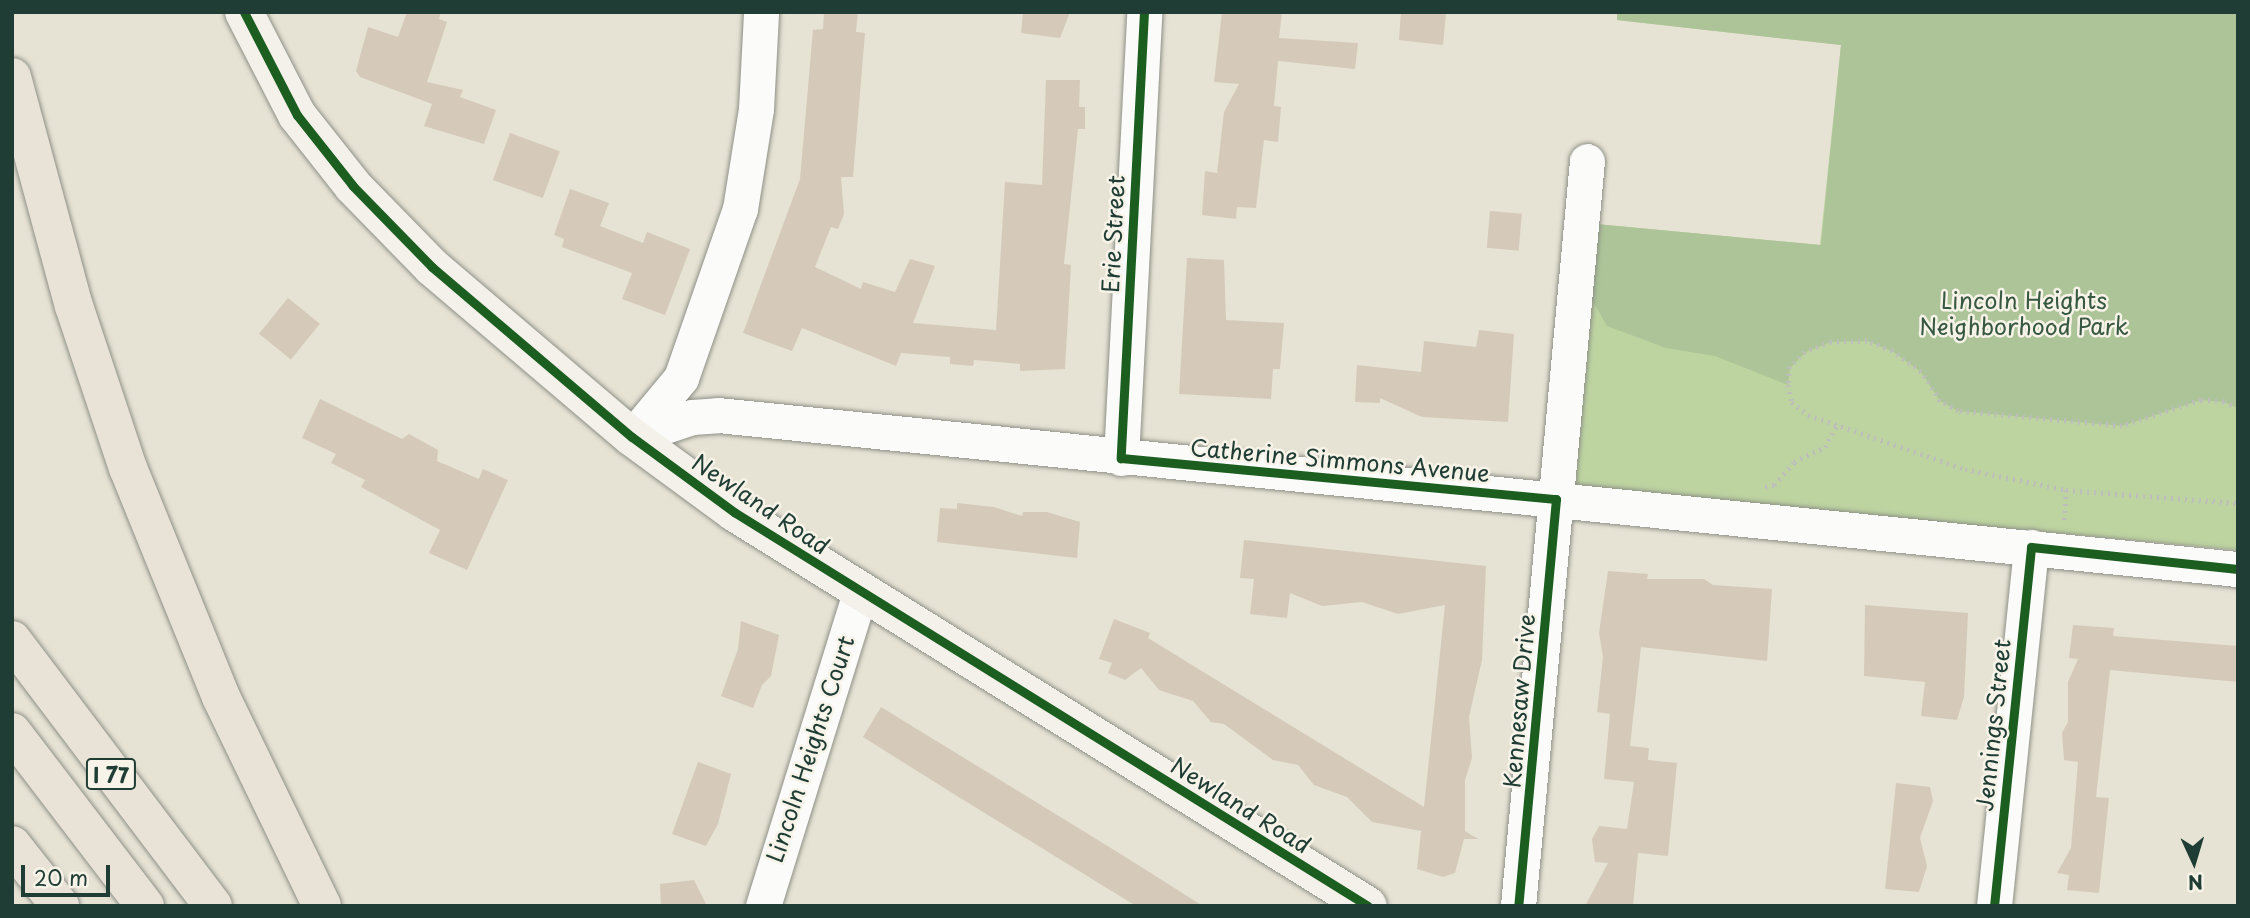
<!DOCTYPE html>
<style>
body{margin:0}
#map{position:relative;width:2250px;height:918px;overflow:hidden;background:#e6e2d4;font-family:"Playpen Sans",sans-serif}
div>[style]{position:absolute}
.green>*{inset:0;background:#bdd3a0}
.forest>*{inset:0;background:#acc498}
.building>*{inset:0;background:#d5caba;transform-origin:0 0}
.path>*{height:4.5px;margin-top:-2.25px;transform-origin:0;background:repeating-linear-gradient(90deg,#bcbebb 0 2px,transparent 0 7px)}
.roads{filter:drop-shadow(0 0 2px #8e9188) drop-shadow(0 0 2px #8e9188)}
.street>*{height:35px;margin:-17.5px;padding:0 17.5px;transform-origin:17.5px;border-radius:17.5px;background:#fbfbf9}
.secondary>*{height:38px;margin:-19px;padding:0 19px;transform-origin:19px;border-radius:19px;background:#f4f0ea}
.highway>*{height:38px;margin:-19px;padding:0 19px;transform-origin:19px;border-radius:19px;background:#e9e2d6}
.cycleway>*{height:9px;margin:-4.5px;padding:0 4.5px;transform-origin:4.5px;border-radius:4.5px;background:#1b5e20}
span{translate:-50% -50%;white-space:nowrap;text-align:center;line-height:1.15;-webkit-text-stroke:5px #f7f3e8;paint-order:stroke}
.shield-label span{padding:2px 5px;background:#f7f3e8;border:2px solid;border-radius:5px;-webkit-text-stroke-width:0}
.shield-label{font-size:21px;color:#1f3d34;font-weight:700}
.street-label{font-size:23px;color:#1f3d34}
.park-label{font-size:23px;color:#385941}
.frame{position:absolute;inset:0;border:14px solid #1f3d34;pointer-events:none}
.north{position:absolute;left:2159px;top:827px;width:70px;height:70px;-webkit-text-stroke:5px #f7f3e8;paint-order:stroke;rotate:176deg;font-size:19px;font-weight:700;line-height:28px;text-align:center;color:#1f3d34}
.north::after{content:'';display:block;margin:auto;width:24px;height:32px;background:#1f3d34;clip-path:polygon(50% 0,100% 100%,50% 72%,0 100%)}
.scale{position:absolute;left:21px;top:865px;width:89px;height:32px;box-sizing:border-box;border:4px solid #1f3d34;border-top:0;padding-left:9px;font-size:21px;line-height:24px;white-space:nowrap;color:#1f3d34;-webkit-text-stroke:5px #f7f3e8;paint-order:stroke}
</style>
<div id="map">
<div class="green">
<div style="clip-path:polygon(1617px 12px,2238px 12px,2238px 550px,1573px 488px,1596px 224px,1820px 245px,1841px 45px,1617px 20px)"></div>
</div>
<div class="forest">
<div style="clip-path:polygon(1617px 12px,2238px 12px,2238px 408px,2224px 402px,2201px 400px,2122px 426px,1958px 411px,1940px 401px,1921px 372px,1892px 351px,1867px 341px,1831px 342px,1806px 352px,1790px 368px,1788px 385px,1715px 356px,1666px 348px,1607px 326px,1590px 296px,1596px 224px,1821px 245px,1841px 45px,1617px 20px)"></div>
</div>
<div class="building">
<div style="clip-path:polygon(407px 12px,441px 12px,439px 19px,447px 22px,427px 82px,463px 90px,460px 97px,496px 110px,484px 144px,424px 126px,432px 104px,360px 77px,356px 71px,368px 27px,398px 37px)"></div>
<div style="clip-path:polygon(824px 12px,858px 12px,856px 32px,865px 33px,853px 177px,841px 177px,844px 214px,838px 229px,831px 227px,815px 267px,861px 289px,863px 282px,895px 292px,910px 259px,935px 266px,913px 323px,996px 330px,1005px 182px,1042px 185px,1046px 80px,1080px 80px,1079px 107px,1085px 107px,1085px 129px,1078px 129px,1064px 264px,1071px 265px,1065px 369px,1020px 371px,1020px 364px,974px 360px,973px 366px,961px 365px,950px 364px,950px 357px,901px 353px,896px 366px,802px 328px,792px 351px,743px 333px,800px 179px,813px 30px,823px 29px)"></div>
<div style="clip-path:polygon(1023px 12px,1070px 12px,1060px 38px,1021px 33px)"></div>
<div style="clip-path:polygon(1222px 12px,1282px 12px,1279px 38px,1358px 43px,1355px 69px,1278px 61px,1274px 106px,1281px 107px,1278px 142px,1264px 140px,1256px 208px,1237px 207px,1236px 219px,1202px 215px,1205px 171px,1217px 173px,1224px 112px,1239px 84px,1214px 82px)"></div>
<div style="clip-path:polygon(1401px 12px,1446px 12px,1443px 45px,1399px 40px)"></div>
<div style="left:510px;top:133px;width:53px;height:50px;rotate:20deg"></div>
<div style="clip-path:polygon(570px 189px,609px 203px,600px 226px,643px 243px,647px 232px,690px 249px,665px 315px,622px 299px,632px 273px,562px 247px,564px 239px,554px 235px)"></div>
<div style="left:1490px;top:211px;width:32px;height:37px;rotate:5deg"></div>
<div style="clip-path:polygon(1187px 258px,1224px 260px,1226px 320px,1284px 323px,1280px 369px,1273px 369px,1271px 399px,1179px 394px)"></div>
<div style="left:288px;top:298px;width:41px;height:46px;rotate:39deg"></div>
<div style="clip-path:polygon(1479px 330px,1514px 334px,1508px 422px,1422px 417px,1380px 398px,1380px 403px,1355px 402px,1357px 365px,1421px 372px,1424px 341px,1476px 347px)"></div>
<div style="clip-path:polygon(320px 399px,402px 439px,409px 434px,438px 450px,437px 461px,479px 479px,483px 469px,508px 480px,467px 570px,429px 553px,440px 530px,361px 487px,365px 480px,331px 463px,336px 454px,302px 438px)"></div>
<div style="clip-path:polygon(957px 503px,994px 507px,1022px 516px,1023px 512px,1047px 512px,1080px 522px,1077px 558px,937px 542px,940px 508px,957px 509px)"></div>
<div style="clip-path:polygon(1244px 540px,1486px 566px,1482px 660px,1469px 717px,1472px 758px,1465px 780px,1465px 831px,1478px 839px,1464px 839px,1455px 873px,1443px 877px,1417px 869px,1421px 831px,1372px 822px,1347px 797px,1314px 785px,1298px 765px,1273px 760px,1224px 724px,1211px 722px,1193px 701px,1159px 690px,1141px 668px,1125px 680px,1108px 673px,1112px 663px,1099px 659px,1114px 619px,1150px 633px,1148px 638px,1424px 807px,1445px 605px,1398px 614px,1362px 602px,1322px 606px,1290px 593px,1287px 618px,1250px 614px,1254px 579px,1240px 578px)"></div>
<div style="clip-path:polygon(1608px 571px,1648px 574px,1647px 579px,1704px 579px,1713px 585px,1772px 589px,1767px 661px,1641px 647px,1630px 746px,1649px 748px,1648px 760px,1677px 763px,1668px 856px,1638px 853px,1633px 906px,1585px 906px,1608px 863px,1595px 862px,1592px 839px,1599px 826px,1627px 829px,1634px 782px,1604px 779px,1610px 714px,1597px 712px,1603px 657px,1599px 633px)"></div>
<div style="clip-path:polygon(1865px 605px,1968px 613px,1964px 697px,1957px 720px,1921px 716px,1925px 682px,1864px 676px)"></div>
<div style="clip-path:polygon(741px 621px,779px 635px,771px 676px,762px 685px,753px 708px,721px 696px,738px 649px)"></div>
<div style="clip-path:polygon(2073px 625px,2114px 628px,2113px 636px,2238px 646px,2238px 682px,2110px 670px,2096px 797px,2109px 798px,2099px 893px,2067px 890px,2069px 875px,2057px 873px,2071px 848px,2078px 762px,2064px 760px,2062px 733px,2068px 722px,2068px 682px,2078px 659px,2069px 658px)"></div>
<div style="clip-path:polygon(881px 707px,1119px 853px,1203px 906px,1136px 906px,949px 791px,863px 737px)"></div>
<div style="clip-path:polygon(698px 762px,731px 774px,718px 824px,706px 846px,672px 834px)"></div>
<div style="clip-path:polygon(1896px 783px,1930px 787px,1933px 801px,1920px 838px,1927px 866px,1919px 892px,1885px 889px)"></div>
<div style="clip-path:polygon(694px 880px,707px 906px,661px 906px,660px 884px)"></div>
</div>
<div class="path">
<div style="left:2238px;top:408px;width:15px;rotate:-157deg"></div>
<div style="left:2224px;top:402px;width:23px;rotate:-175deg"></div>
<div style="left:2201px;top:400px;width:83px;rotate:161.8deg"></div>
<div style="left:2122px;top:426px;width:165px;rotate:-174.8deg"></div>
<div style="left:1958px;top:411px;width:21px;rotate:-151deg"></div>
<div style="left:1940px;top:401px;width:35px;rotate:-123deg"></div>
<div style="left:1921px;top:372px;width:36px;rotate:-144deg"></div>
<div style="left:1892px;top:351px;width:27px;rotate:-158deg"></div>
<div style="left:1867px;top:341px;width:36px;rotate:178deg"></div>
<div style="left:1831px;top:342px;width:28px;rotate:159deg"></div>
<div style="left:1805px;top:352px;width:21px;rotate:135deg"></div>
<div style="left:1790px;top:367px;width:18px;rotate:96deg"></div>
<div style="left:1788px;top:385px;width:17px;rotate:77deg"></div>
<div style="left:1792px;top:402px;width:21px;rotate:39deg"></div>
<div style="left:1808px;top:415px;width:166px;rotate:19deg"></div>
<div style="left:1965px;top:469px;width:103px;rotate:11.7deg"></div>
<div style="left:2066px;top:490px;width:172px;rotate:4.3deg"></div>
<div style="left:1765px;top:487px;width:9px;rotate:-13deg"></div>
<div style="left:1774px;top:485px;width:30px;rotate:-49deg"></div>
<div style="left:1794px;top:462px;width:34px;rotate:-26deg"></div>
<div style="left:1825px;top:447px;width:24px;rotate:-62deg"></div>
<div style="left:2064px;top:520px;width:30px;rotate:-86deg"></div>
</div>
<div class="roads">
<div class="street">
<div style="left:632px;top:437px;width:63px;rotate:-18.4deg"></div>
<div style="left:692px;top:417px;width:26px;rotate:-4deg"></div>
<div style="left:718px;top:415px;width:1528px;rotate:5.79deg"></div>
<div style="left:632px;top:437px;width:77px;rotate:-50.3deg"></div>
<div style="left:681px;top:378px;width:179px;rotate:-70.8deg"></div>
<div style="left:740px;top:209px;width:101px;rotate:-80.9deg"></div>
<div style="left:756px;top:109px;width:97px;rotate:-87deg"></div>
<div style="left:1121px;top:458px;width:447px;rotate:-87deg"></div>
<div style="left:763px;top:906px;width:329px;rotate:-72.8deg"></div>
<div style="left:1518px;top:906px;width:748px;rotate:-84.71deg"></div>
<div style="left:1994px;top:906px;width:361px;rotate:-84.1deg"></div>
</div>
<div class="secondary">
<div style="left:244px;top:12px;width:116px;rotate:62.8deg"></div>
<div style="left:297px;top:115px;width:90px;rotate:51.7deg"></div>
<div style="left:353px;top:186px;width:113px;rotate:45.7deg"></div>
<div style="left:432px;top:267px;width:262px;rotate:40.4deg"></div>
<div style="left:632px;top:437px;width:127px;rotate:36.3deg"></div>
<div style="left:734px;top:512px;width:746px;rotate:31.86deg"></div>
</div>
<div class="highway">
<div style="left:12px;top:77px;width:237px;rotate:74.9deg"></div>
<div style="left:74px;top:306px;width:171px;rotate:71.6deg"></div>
<div style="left:128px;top:468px;width:247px;rotate:67.9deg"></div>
<div style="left:221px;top:697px;width:232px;rotate:64.2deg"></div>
<div style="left:12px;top:640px;width:333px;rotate:52.9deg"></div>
<div style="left:12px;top:732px;width:219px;rotate:52.6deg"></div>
<div style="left:12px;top:845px;width:78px;rotate:51.8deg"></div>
</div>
</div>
<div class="cycleway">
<div style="left:244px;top:12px;width:116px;rotate:62.8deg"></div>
<div style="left:297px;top:115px;width:90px;rotate:51.7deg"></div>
<div style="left:353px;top:186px;width:113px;rotate:45.7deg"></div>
<div style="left:432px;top:267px;width:262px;rotate:40.4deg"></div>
<div style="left:632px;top:437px;width:127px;rotate:36.3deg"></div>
<div style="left:734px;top:512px;width:746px;rotate:31.86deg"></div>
<div style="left:1144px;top:12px;width:447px;rotate:93deg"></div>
<div style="left:1121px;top:458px;width:437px;rotate:5.4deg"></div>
<div style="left:1556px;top:499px;width:409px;rotate:95.3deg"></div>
<div style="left:1994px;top:906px;width:361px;rotate:-84.1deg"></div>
<div style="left:2031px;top:547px;width:208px;rotate:6.1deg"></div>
</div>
<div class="shield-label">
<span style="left:111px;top:774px">I 77</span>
</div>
<div class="street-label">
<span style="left:1113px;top:234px;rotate:-87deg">Erie Street</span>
<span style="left:1340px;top:460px;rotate:5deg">Catherine Simmons Avenue</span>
<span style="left:761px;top:504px;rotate:34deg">Newland Road</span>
<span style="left:1519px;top:701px;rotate:-85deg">Kennesaw Drive</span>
<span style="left:1993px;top:725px;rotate:-84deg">Jennings Street</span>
<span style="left:810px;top:749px;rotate:-72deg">Lincoln Heights Court</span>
<span style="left:1241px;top:805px;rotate:32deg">Newland Road</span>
</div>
<div class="park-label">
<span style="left:2024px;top:313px">Lincoln Heights<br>Neighborhood Park</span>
</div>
<div class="frame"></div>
<div class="north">N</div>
<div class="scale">20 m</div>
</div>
